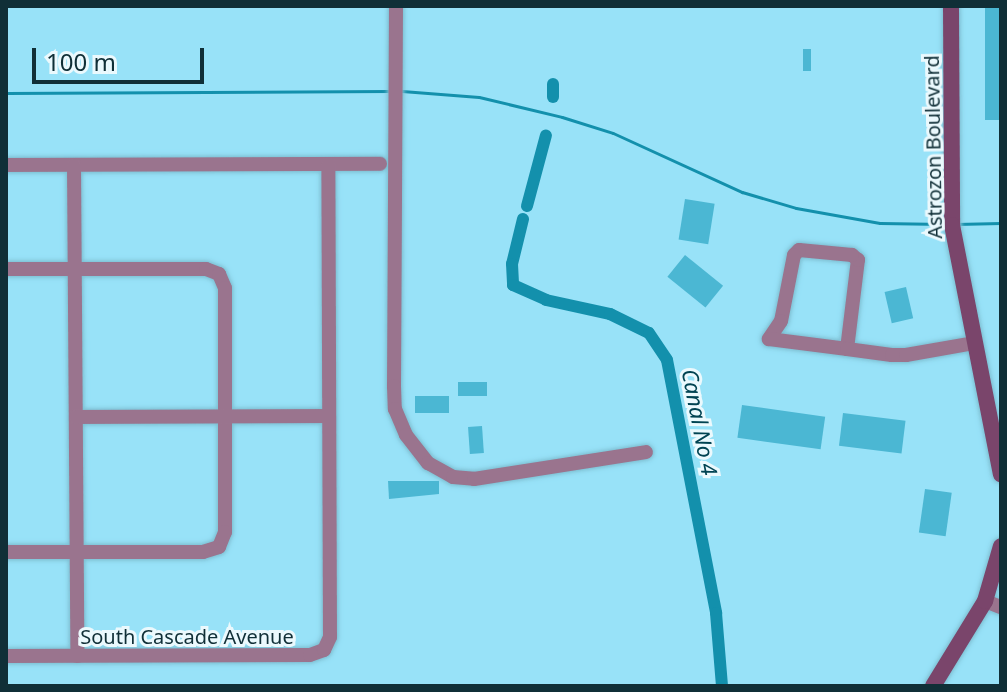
<!DOCTYPE html>
<style>
body{margin:0}
#map{position:relative;width:1007px;height:692px;overflow:hidden;background:#98e2f8;font-family:"Noto Sans",sans-serif}
div>[style]{position:absolute}
.stream>*{height:3px;margin:-1.5px;padding:0 1.5px;transform-origin:1.5px;border-radius:1.5px;background:#1390ac}
.canal>*{height:12px;margin:-6px;padding:0 6px;transform-origin:6px;border-radius:6px;background:#1390ac}
.building>*{inset:0;background:#4bb7d3;transform-origin:0 0}
.roads{filter:drop-shadow(0 0 2px #7dbed1) drop-shadow(0 0 2px #7dbed1)}
.street>*{height:14px;margin:-7px;padding:0 7px;transform-origin:7px;border-radius:7px;background:#9a748e}
.secondary>*{height:16px;margin:-8px;padding:0 8px;transform-origin:8px;border-radius:8px;background:#7a456b}
span{translate:-50% -50%;white-space:nowrap;text-align:center;line-height:1.15;-webkit-text-stroke:6px #ebf9fd;paint-order:stroke}
.street-label{font-size:20px;color:#102f37}
.water-label{font-size:22px;color:#004352;font-style:italic}
.frame{position:absolute;inset:0;border:8px solid #102f37;pointer-events:none}
.scale{position:absolute;left:32px;top:48px;width:172px;height:36px;box-sizing:border-box;border:4px solid #102f37;border-top:0;padding-left:10px;font-size:24px;line-height:28px;white-space:nowrap;color:#102f37;-webkit-text-stroke:6px #ebf9fd;paint-order:stroke}
</style>
<div id="map">
<div class="stream">
<div style="left:402px;top:91px;width:77px;rotate:4.5deg"></div>
<div style="left:479px;top:97px;width:85px;rotate:13.5deg"></div>
<div style="left:562px;top:117px;width:53px;rotate:17.4deg"></div>
<div style="left:613px;top:133px;width:142px;rotate:24.6deg"></div>
<div style="left:742px;top:192px;width:56px;rotate:16.5deg"></div>
<div style="left:796px;top:208px;width:85px;rotate:10.1deg"></div>
<div style="left:880px;top:223px;width:64px;rotate:0.9deg"></div>
<div style="left:6px;top:93px;width:384px;rotate:-0.3deg"></div>
<div style="left:956px;top:224px;width:45px;rotate:-1.3deg"></div>
</div>
<div class="canal">
<div style="left:553px;top:97px;width:13px;rotate:-90deg"></div>
<div style="left:527px;top:206px;width:73px;rotate:-75deg"></div>
<div style="left:523px;top:219px;width:46px;rotate:103.7deg"></div>
<div style="left:512px;top:264px;width:21px;rotate:87deg"></div>
<div style="left:513px;top:285px;width:36px;rotate:24deg"></div>
<div style="left:546px;top:300px;width:66px;rotate:12.3deg"></div>
<div style="left:610px;top:314px;width:43px;rotate:26deg"></div>
<div style="left:649px;top:333px;width:32px;rotate:56deg"></div>
<div style="left:667px;top:360px;width:258px;rotate:79deg"></div>
<div style="left:716px;top:613px;width:73px;rotate:85.3deg"></div>
</div>
<div class="building">
<div style="left:985px;top:7px;width:14px;height:113px"></div>
<div style="left:803px;top:49px;width:8px;height:22px"></div>
<div style="left:685px;top:199px;width:30px;height:41px;rotate:9deg"></div>
<div style="left:685px;top:255px;width:49px;height:28px;rotate:39deg"></div>
<div style="left:906px;top:287px;width:32px;height:22px;rotate:77deg"></div>
<div style="left:458px;top:382px;width:29px;height:14px"></div>
<div style="left:415px;top:396px;width:34px;height:17px"></div>
<div style="left:742px;top:405px;width:84px;height:33px;rotate:8deg"></div>
<div style="left:843px;top:413px;width:63px;height:33px;rotate:7deg"></div>
<div style="left:482px;top:426px;width:27px;height:14px;rotate:86deg"></div>
<div style="clip-path:polygon(388px 481px,439px 481px,439px 494px,389px 499px)"></div>
<div style="left:925px;top:489px;width:27px;height:44px;rotate:8deg"></div>
</div>
<div class="roads">
<div class="street">
<div style="left:396px;top:6px;width:380px;rotate:90.3deg"></div>
<div style="left:394px;top:386px;width:23px;rotate:88deg"></div>
<div style="left:395px;top:409px;width:28px;rotate:67deg"></div>
<div style="left:406px;top:435px;width:36px;rotate:52deg"></div>
<div style="left:428px;top:463px;width:29px;rotate:29deg"></div>
<div style="left:453px;top:477px;width:21px;rotate:5deg"></div>
<div style="left:474px;top:479px;width:174px;rotate:-8.9deg"></div>
<div style="left:6px;top:165px;width:374px;rotate:-0.2deg"></div>
<div style="left:74px;top:165px;width:491px;rotate:89.6deg"></div>
<div style="left:6px;top:269px;width:200px"></div>
<div style="left:206px;top:269px;width:14px;rotate:21deg"></div>
<div style="left:219px;top:274px;width:15px;rotate:67deg"></div>
<div style="left:225px;top:288px;width:244px;rotate:90deg"></div>
<div style="left:225px;top:532px;width:16px;rotate:112deg"></div>
<div style="left:219px;top:547px;width:17px;rotate:163deg"></div>
<div style="left:203px;top:552px;width:197px;rotate:180deg"></div>
<div style="left:847px;top:349px;width:90px;rotate:-83deg"></div>
<div style="left:858px;top:260px;width:8px;rotate:-140deg"></div>
<div style="left:852px;top:255px;width:53px;rotate:-174.6deg"></div>
<div style="left:799px;top:250px;width:7px;rotate:135deg"></div>
<div style="left:794px;top:255px;width:67px;rotate:101.1deg"></div>
<div style="left:781px;top:321px;width:22px;rotate:124deg"></div>
<div style="left:769px;top:339px;width:79px;rotate:7.3deg"></div>
<div style="left:847px;top:349px;width:45px;rotate:7.6deg"></div>
<div style="left:892px;top:355px;width:14px"></div>
<div style="left:906px;top:355px;width:70px;rotate:-9.9deg"></div>
<div style="left:76px;top:417px;width:253px;rotate:-0.2deg"></div>
<div style="left:985px;top:601px;width:17px;rotate:21deg"></div>
<div style="left:6px;top:656px;width:304px;rotate:-0.2deg"></div>
<div style="left:310px;top:655px;width:15px;rotate:-20deg"></div>
<div style="left:324px;top:650px;width:14px;rotate:-65deg"></div>
<div style="left:330px;top:637px;width:473px;rotate:-90.2deg"></div>
</div>
<div class="secondary">
<div style="left:951px;top:6px;width:219px;rotate:89.7deg"></div>
<div style="left:952px;top:225px;width:254px;rotate:78.9deg"></div>
<div style="left:933px;top:686px;width:100px;rotate:-58.5deg"></div>
<div style="left:985px;top:601px;width:57px;rotate:-73.8deg"></div>
</div>
</div>
<div class="street-label">
<span style="left:933px;top:147px;rotate:-91deg">Astrozon Boulevard</span>
<span style="left:187px;top:636px">South Cascade Avenue</span>
</div>
<div class="water-label">
<span style="left:700px;top:422px;rotate:79deg">Canal No 4</span>
</div>
<div class="frame"></div>
<div class="scale">100 m</div>
</div>
